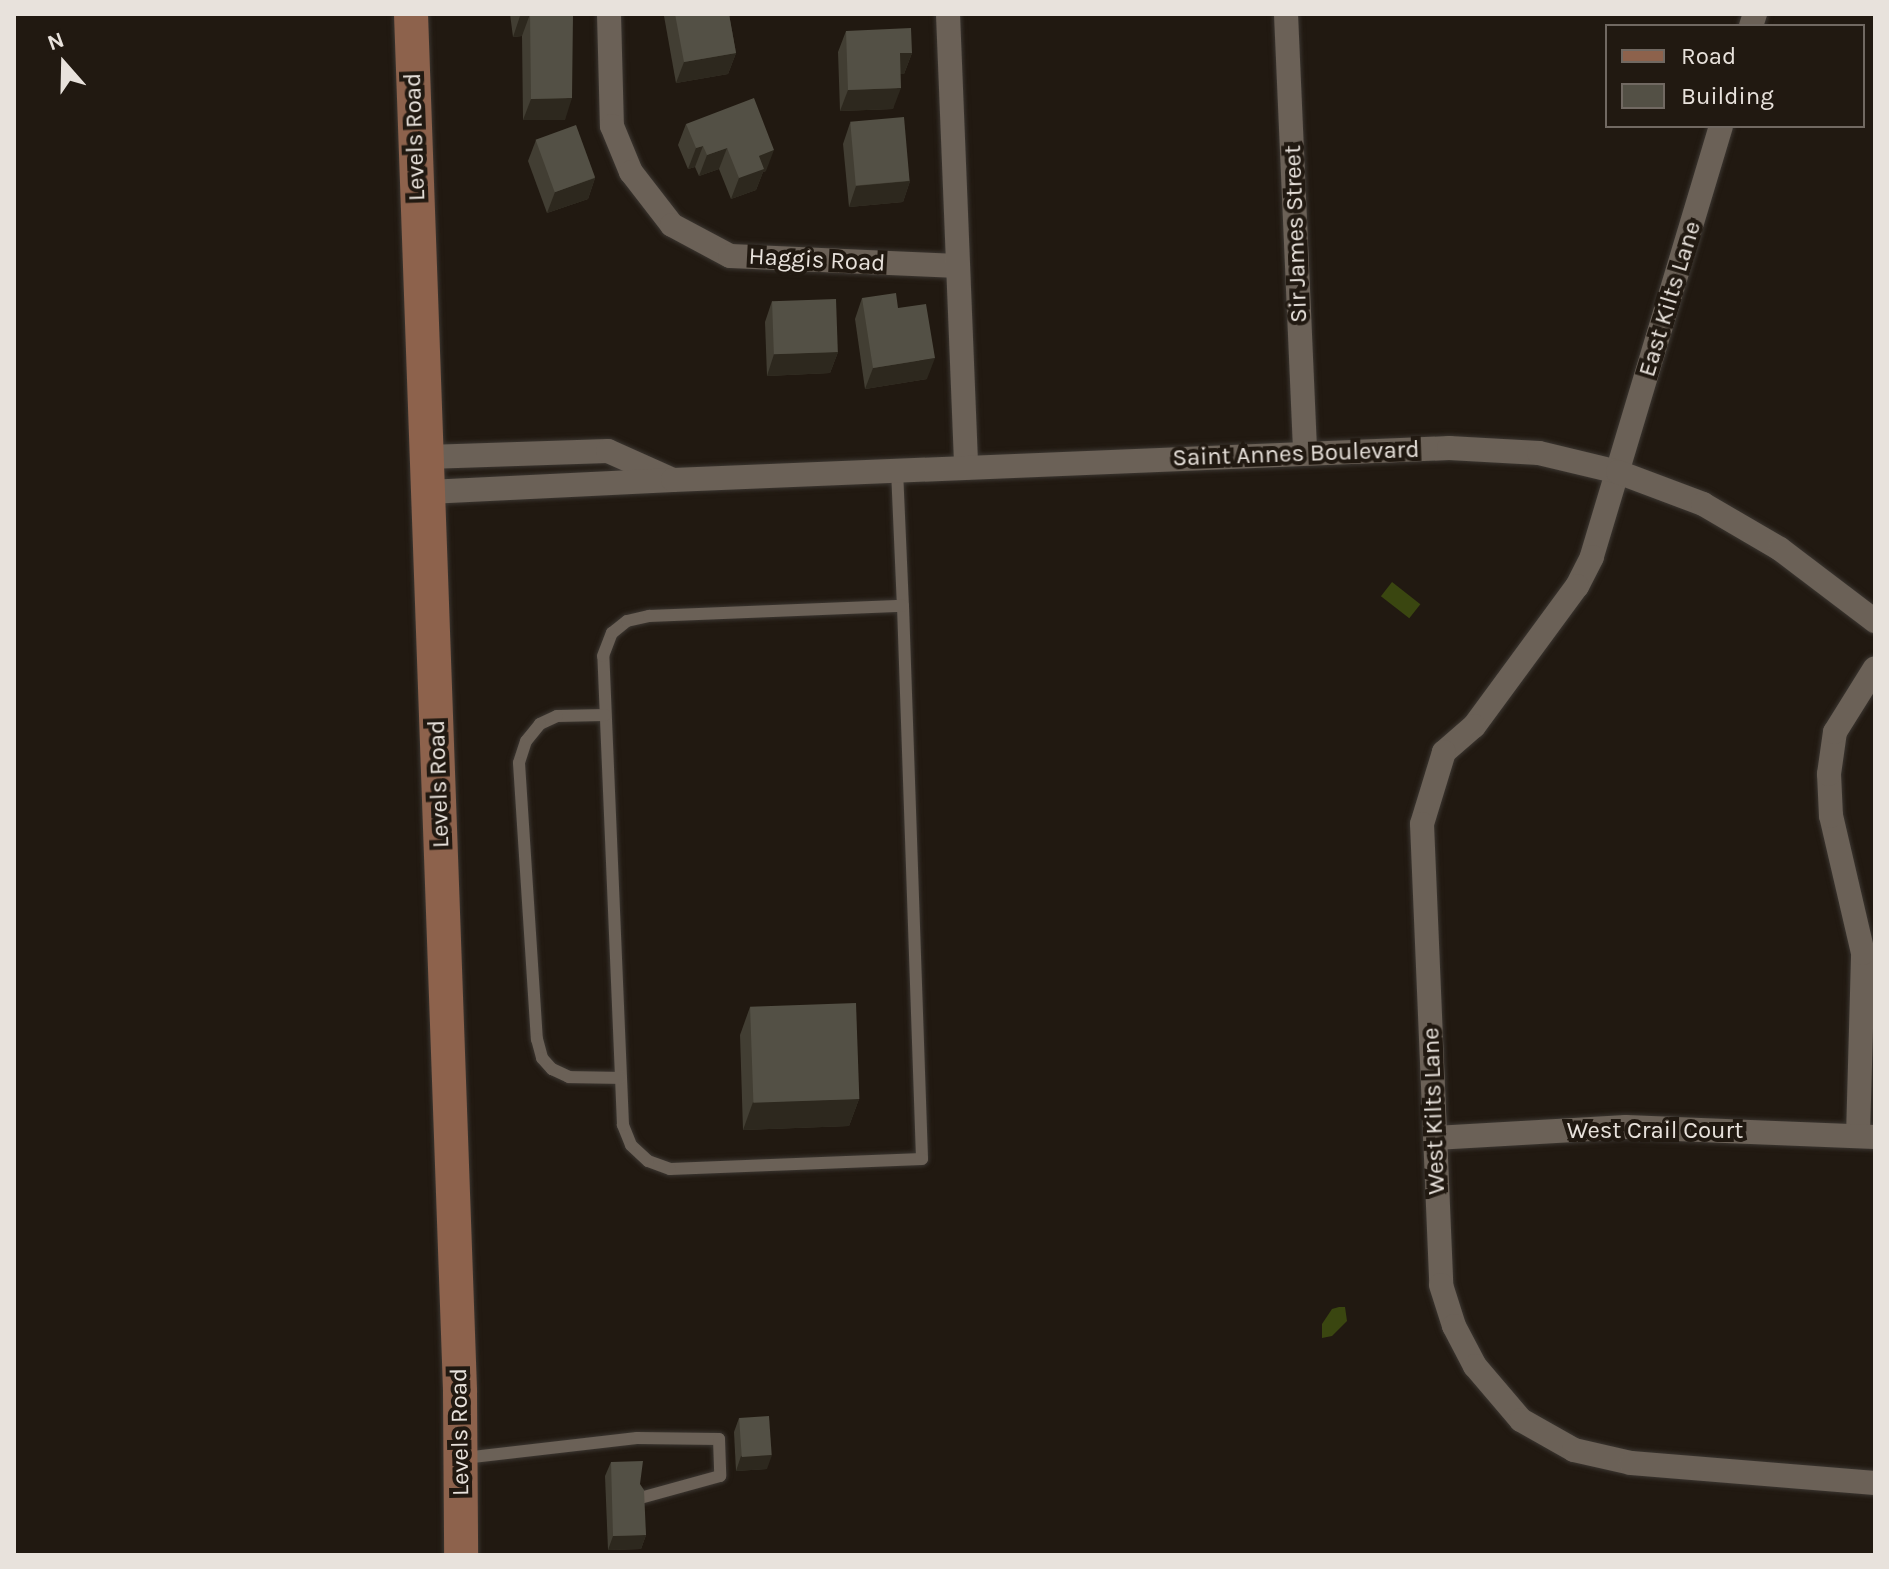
<!DOCTYPE html>
<style>
body{margin:0}
#map{position:relative;width:1889px;height:1569px;overflow:hidden;background:#211911;font-family:Karla,sans-serif}
div>[style]{position:absolute}
.water>*{inset:0;background:#3a4610;transform-origin:0 0}
.roads{filter:drop-shadow(0 0 2px #3b3631) drop-shadow(0 0 2px #3b3631)}
.lane>*{height:12px;margin:-6px;padding:0 6px;transform-origin:6px;border-radius:6px;background:#6b6157}
.street>*{height:24px;margin:-12px;padding:0 12px;transform-origin:12px;border-radius:12px;background:#6b6157}
.secondary>*{height:34px;margin:-17px;padding:0 17px;transform-origin:17px;border-radius:17px;background:#8d624c}
.wall>*{inset:0;background:#423e33}
.shaded-wall>*{inset:0;background:#2d281e}
.building>*{inset:0;background:#535045;transform-origin:0 0}
span{translate:-50% -50%;white-space:nowrap;text-align:center;line-height:1.15;-webkit-text-stroke:8px #211911;paint-order:stroke}
.street-label{font-size:24px;color:#e8e2dc}
.frame{position:absolute;inset:0;border:16px solid #e8e2dc;pointer-events:none}
.legend{position:absolute;left:1605px;top:24px;width:260px;height:104px;box-sizing:border-box;background:#211911;border:2px solid #716962;margin:0;padding:10px 14px;list-style:none;font-size:24px;color:#e8e2dc}
.legend li{display:flex;align-items:center;gap:16px;height:40px}
.legend b{width:40px;border:2px solid #716962}
.north{position:absolute;left:24px;top:24px;width:80px;height:80px;-webkit-text-stroke:6px #211911;paint-order:stroke;rotate:340deg;font-size:22px;font-weight:700;line-height:32px;text-align:center;color:#e8e2dc}
.north::after{content:'';display:block;margin:auto;width:28px;height:36px;background:#e8e2dc;clip-path:polygon(50% 0,100% 100%,50% 72%,0 100%)}
</style>
<div id="map">
<div class="water">
<div style="left:1392px;top:582px;width:36px;height:18px;rotate:38deg"></div>
<div style="clip-path:polygon(1339px 1307px,1345px 1307px,1347px 1321px,1332px 1336px,1322px 1338px,1322px 1324px,1332px 1309px)"></div>
</div>
<div class="roads">
<div class="lane">
<div style="left:897px;top:470px;width:136px;rotate:87.5deg"></div>
<div style="left:903px;top:606px;width:553px;rotate:88.03deg"></div>
<div style="left:922px;top:1159px;width:252px;rotate:177.7deg"></div>
<div style="left:670px;top:1169px;width:23px;rotate:-160deg"></div>
<div style="left:648px;top:1161px;width:23px;rotate:-137deg"></div>
<div style="left:631px;top:1145px;width:22px;rotate:-112deg"></div>
<div style="left:623px;top:1125px;width:469px;rotate:-92.4deg"></div>
<div style="left:603px;top:656px;width:25px;rotate:-69deg"></div>
<div style="left:612px;top:633px;width:19px;rotate:-39deg"></div>
<div style="left:627px;top:621px;width:23px;rotate:-13deg"></div>
<div style="left:649px;top:616px;width:254px;rotate:-2.3deg"></div>
<div style="left:605px;top:715px;width:48px;rotate:178.8deg"></div>
<div style="left:557px;top:716px;width:19px;rotate:155deg"></div>
<div style="left:540px;top:724px;width:22px;rotate:129deg"></div>
<div style="left:526px;top:741px;width:23px;rotate:108deg"></div>
<div style="left:519px;top:763px;width:277px;rotate:86.3deg"></div>
<div style="left:537px;top:1039px;width:20px;rotate:75deg"></div>
<div style="left:542px;top:1058px;width:15px;rotate:48deg"></div>
<div style="left:552px;top:1069px;width:19px;rotate:25deg"></div>
<div style="left:569px;top:1077px;width:51px;rotate:1.1deg"></div>
<div style="left:464px;top:1458px;width:174px;rotate:-6.6deg"></div>
<div style="left:637px;top:1438px;width:82px;rotate:0.7deg"></div>
<div style="left:719px;top:1439px;width:37px;rotate:88deg"></div>
<div style="left:720px;top:1476px;width:79px;rotate:164.6deg"></div>
</div>
<div class="street">
<div style="left:609px;top:14px;width:112px;rotate:88.5deg"></div>
<div style="left:612px;top:126px;width:50px;rotate:67.6deg"></div>
<div style="left:631px;top:172px;width:67px;rotate:52.3deg"></div>
<div style="left:672px;top:225px;width:66px;rotate:28.1deg"></div>
<div style="left:730px;top:256px;width:228px;rotate:2.5deg"></div>
<div style="left:948px;top:14px;width:454px;rotate:87.7deg"></div>
<div style="left:1286px;top:14px;width:439px;rotate:87.5deg"></div>
<div style="left:1751px;top:26px;width:13px;rotate:-72deg"></div>
<div style="left:1721px;top:126px;width:450px;rotate:106.7deg"></div>
<div style="left:1592px;top:557px;width:33px;rotate:117deg"></div>
<div style="left:1577px;top:586px;width:174px;rotate:126.3deg"></div>
<div style="left:1474px;top:726px;width:40px;rotate:139deg"></div>
<div style="left:1444px;top:752px;width:75px;rotate:107deg"></div>
<div style="left:1422px;top:824px;width:461px;rotate:87.6deg"></div>
<div style="left:1441px;top:1285px;width:43px;rotate:72.4deg"></div>
<div style="left:1454px;top:1326px;width:45px;rotate:62.3deg"></div>
<div style="left:1475px;top:1366px;width:71px;rotate:49.6deg"></div>
<div style="left:1521px;top:1420px;width:61px;rotate:29.5deg"></div>
<div style="left:1574px;top:1450px;width:58px;rotate:12.8deg"></div>
<div style="left:1631px;top:1463px;width:245px;rotate:4.7deg"></div>
<div style="left:427px;top:457px;width:181px;rotate:-1.9deg"></div>
<div style="left:608px;top:451px;width:71px;rotate:24deg"></div>
<div style="left:673px;top:480px;width:245px;rotate:177.2deg"></div>
<div style="left:673px;top:480px;width:777px;rotate:-2.36deg"></div>
<div style="left:1449px;top:448px;width:90px;rotate:3.2deg"></div>
<div style="left:1539px;top:453px;width:81px;rotate:13.5deg"></div>
<div style="left:1618px;top:472px;width:91px;rotate:20.6deg"></div>
<div style="left:1703px;top:504px;width:89px;rotate:30.3deg"></div>
<div style="left:1780px;top:549px;width:119px;rotate:37.2deg"></div>
<div style="left:1858px;top:1136px;width:183px;rotate:-88.4deg"></div>
<div style="left:1863px;top:953px;width:141px;rotate:-103.1deg"></div>
<div style="left:1831px;top:816px;width:42px;rotate:-92.7deg"></div>
<div style="left:1829px;top:774px;width:42px;rotate:-81.9deg"></div>
<div style="left:1835px;top:732px;width:75px;rotate:-58deg"></div>
<div style="left:1435px;top:1138px;width:191px;rotate:-3.3deg"></div>
<div style="left:1626px;top:1127px;width:249px;rotate:2.3deg"></div>
</div>
<div class="secondary">
<div style="left:411px;top:14px;width:1379px;rotate:87.96deg"></div>
<div style="left:460px;top:1392px;width:163px;rotate:89.6deg"></div>
</div>
</div>
<div class="wall">
<div style="clip-path:polygon(510px 14px,573px 14px,565px 120px,523px 120px,522px 36px,513px 37px)"></div>
<div style="clip-path:polygon(665px 14px,729px 14px,736px 53px,728px 74px,676px 83px,664px 16px)"></div>
<div style="clip-path:polygon(846px 31px,912px 53px,904px 74px,900px 74px,893px 109px,840px 111px,838px 52px)"></div>
<div style="clip-path:polygon(850px 123px,910px 181px,903px 202px,849px 207px,843px 144px)"></div>
<div style="clip-path:polygon(686px 124px,766px 171px,763px 172px,756px 190px,731px 199px,719px 169px,699px 176px,695px 167px,688px 169px,678px 145px)"></div>
<div style="clip-path:polygon(536px 140px,595px 178px,588px 199px,547px 213px,528px 161px)"></div>
<div style="clip-path:polygon(862px 298px,898px 308px,927px 379px,865px 389px,855px 319px)"></div>
<div style="clip-path:polygon(772px 301px,838px 352px,830px 373px,767px 376px,765px 322px)"></div>
<div style="clip-path:polygon(750px 1007px,859px 1099px,849px 1126px,743px 1130px,740px 1035px)"></div>
<div style="clip-path:polygon(739px 1418px,767px 1469px,736px 1471px,734px 1432px)"></div>
<div style="clip-path:polygon(611px 1462px,640px 1484px,646px 1535px,641px 1549px,608px 1550px,605px 1476px)"></div>
</div>
<div class="shaded-wall">
<div style="clip-path:polygon(530px 14px,522px 36px,513px 37px,520px 16px)"></div>
<div style="clip-path:polygon(736px 53px,728px 74px,676px 83px,684px 62px)"></div>
<div style="clip-path:polygon(900px 53px,912px 53px,904px 74px,892px 74px)"></div>
<div style="clip-path:polygon(901px 88px,893px 109px,840px 111px,848px 90px)"></div>
<div style="clip-path:polygon(572px 98px,565px 120px,523px 120px,531px 99px)"></div>
<div style="clip-path:polygon(703px 146px,695px 167px,688px 169px,696px 148px)"></div>
<div style="clip-path:polygon(727px 148px,719px 169px,699px 176px,707px 155px)"></div>
<div style="clip-path:polygon(774px 150px,766px 171px,763px 172px,756px 190px,731px 199px,739px 178px,759px 156px)"></div>
<div style="clip-path:polygon(595px 178px,588px 199px,547px 213px,555px 192px)"></div>
<div style="clip-path:polygon(910px 181px,903px 202px,849px 207px,856px 186px)"></div>
<div style="clip-path:polygon(838px 352px,830px 373px,767px 376px,774px 354px)"></div>
<div style="clip-path:polygon(935px 358px,927px 379px,865px 389px,873px 368px)"></div>
<div style="clip-path:polygon(859px 1099px,849px 1126px,743px 1130px,753px 1102px)"></div>
<div style="clip-path:polygon(772px 1455px,767px 1469px,736px 1471px,741px 1456px)"></div>
<div style="clip-path:polygon(646px 1535px,641px 1549px,608px 1550px,613px 1536px)"></div>
</div>
<div class="building">
<div style="clip-path:polygon(520px 14px,573px 14px,572px 98px,531px 99px,530px 14px,520px 16px)"></div>
<div style="clip-path:polygon(675px 14px,729px 14px,736px 53px,684px 62px)"></div>
<div style="clip-path:polygon(911px 28px,912px 53px,900px 53px,901px 88px,848px 90px,846px 31px)"></div>
<div style="clip-path:polygon(754px 98px,774px 150px,759px 156px,764px 169px,739px 178px,727px 148px,707px 155px,703px 146px,696px 148px,686px 124px)"></div>
<div style="left:904px;top:117px;width:64px;height:54px;rotate:85deg"></div>
<div style="left:576px;top:125px;width:56px;height:43px;rotate:70deg"></div>
<div style="clip-path:polygon(896px 293px,898px 308px,926px 304px,935px 358px,873px 368px,862px 298px)"></div>
<div style="left:836px;top:299px;width:53px;height:64px;rotate:88deg"></div>
<div style="left:856px;top:1003px;width:96px;height:106px;rotate:88deg"></div>
<div style="left:769px;top:1416px;width:39px;height:30px;rotate:86deg"></div>
<div style="clip-path:polygon(643px 1461px,640px 1484px,644px 1490px,646px 1535px,613px 1536px,611px 1462px)"></div>
</div>
<div class="street-label">
<span style="left:415px;top:137px;rotate:-92deg">Levels Road</span>
<span style="left:1296px;top:234px;rotate:-92deg">Sir James Street</span>
<span style="left:817px;top:260px;rotate:3deg">Haggis Road</span>
<span style="left:1670px;top:299px;rotate:-73deg">East Kilts Lane</span>
<span style="left:1296px;top:454px;rotate:-2deg">Saint Annes Boulevard</span>
<span style="left:439px;top:784px;rotate:-92deg">Levels Road</span>
<span style="left:1434px;top:1111px;rotate:-92deg">West Kilts Lane</span>
<span style="left:1655px;top:1131px">West Crail Court</span>
<span style="left:460px;top:1432px;rotate:-91deg">Levels Road</span>
</div>
<div class="frame"></div>
<ul class="legend">
<li><b style="height:10px;background:#8d624c"></b>Road</li>
<li><b style="height:22px;background:#535045"></b>Building</li>
</ul>
<div class="north">N</div>
</div>
